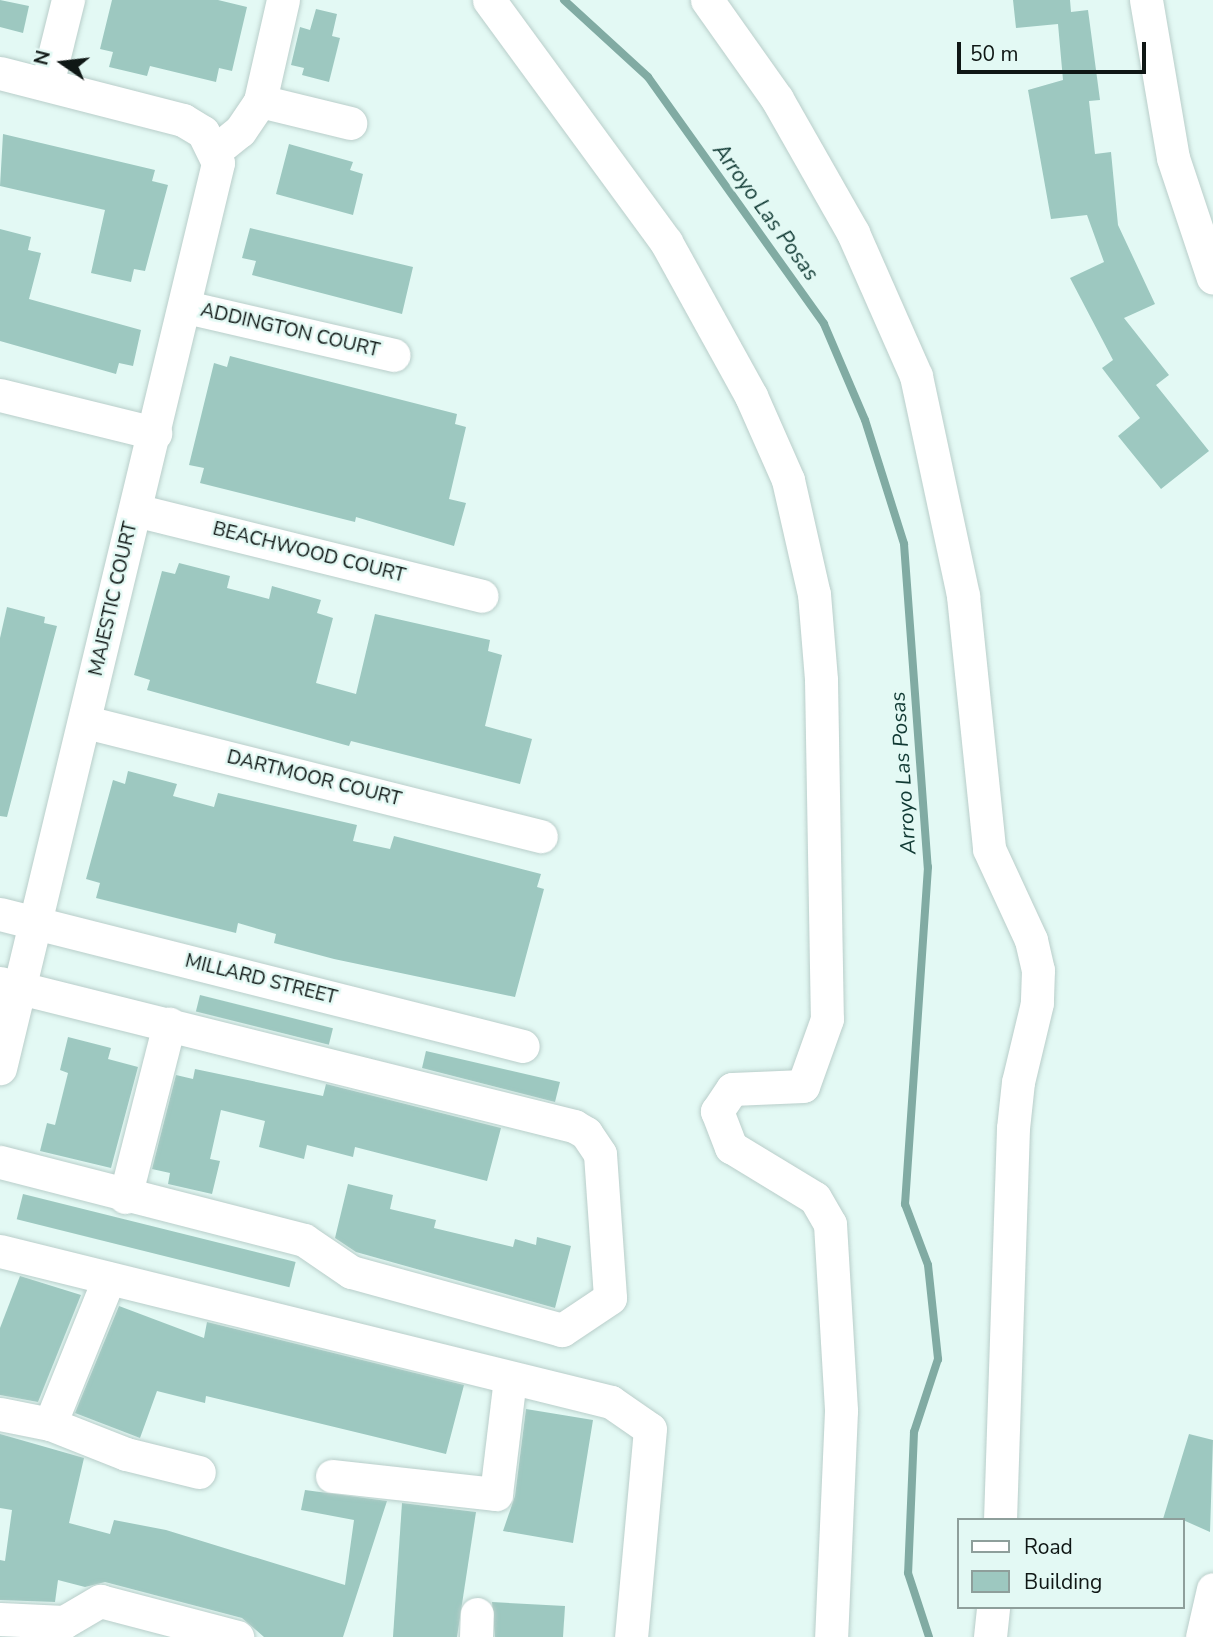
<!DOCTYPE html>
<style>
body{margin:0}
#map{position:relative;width:1213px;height:1637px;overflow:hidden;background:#e3f9f4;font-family:"Nunito Sans",sans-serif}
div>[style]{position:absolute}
.stream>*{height:8px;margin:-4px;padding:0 4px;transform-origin:4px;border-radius:4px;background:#81aba3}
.building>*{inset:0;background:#9dc8c0;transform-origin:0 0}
.roads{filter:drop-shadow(0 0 2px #b9ceca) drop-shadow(0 0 2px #b9ceca)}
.minor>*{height:33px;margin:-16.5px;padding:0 16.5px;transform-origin:16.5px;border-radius:16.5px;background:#fff}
span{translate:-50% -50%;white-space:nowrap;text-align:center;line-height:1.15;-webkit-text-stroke:5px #e3f9f4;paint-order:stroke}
.street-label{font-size:19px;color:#0f1715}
.water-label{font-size:21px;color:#103933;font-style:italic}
.legend{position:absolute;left:957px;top:1518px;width:228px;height:91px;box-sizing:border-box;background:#e3f9f4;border:2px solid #8e9f9b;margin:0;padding:9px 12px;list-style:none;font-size:21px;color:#0f1715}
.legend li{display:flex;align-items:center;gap:14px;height:35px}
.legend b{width:35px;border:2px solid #8e9f9b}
.north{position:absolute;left:28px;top:28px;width:70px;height:70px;-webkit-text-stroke:5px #e3f9f4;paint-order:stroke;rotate:284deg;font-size:19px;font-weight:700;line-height:28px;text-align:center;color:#0f1715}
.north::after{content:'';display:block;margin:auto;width:24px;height:32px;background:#0f1715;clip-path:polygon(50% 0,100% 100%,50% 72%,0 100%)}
.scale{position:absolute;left:957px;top:42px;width:189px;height:32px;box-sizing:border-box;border:4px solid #0f1715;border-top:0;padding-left:9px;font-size:21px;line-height:24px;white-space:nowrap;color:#0f1715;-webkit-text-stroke:5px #e3f9f4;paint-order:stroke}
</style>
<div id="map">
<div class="stream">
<div style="left:564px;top:0;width:114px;rotate:42.5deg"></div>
<div style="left:648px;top:77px;width:303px;rotate:54.5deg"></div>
<div style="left:824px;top:324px;width:104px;rotate:66.9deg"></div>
<div style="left:865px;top:420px;width:130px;rotate:72.5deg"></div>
<div style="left:904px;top:544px;width:324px;rotate:85.8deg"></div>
<div style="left:928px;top:867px;width:338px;rotate:93.9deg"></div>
<div style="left:905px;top:1204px;width:65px;rotate:69.3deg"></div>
<div style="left:928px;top:1265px;width:95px;rotate:83.9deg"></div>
<div style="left:938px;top:1359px;width:77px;rotate:108.2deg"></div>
<div style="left:914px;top:1432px;width:141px;rotate:92.4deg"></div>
<div style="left:908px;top:1573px;width:67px;rotate:71.8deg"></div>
</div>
<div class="building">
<div style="clip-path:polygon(0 0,29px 6px,23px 33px,0 27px)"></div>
<div style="clip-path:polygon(112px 0,218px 0,247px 7px,232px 71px,219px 68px,216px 82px,150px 66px,147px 76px,109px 67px,113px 52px,100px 49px)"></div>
<div style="clip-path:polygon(1013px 0,1070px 0,1071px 12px,1088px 10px,1100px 100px,1089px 101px,1095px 154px,1111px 152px,1118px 225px,1155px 304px,1124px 318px,1169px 375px,1156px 385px,1209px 451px,1161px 489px,1118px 436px,1140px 418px,1102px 368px,1113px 360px,1070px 278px,1104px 262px,1087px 215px,1051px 219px,1028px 90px,1063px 80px,1058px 24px,1016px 28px)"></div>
<div style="clip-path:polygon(316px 9px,337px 14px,332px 36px,340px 38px,329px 82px,302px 75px,304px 68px,291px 65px,300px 27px,310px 30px)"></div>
<div style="clip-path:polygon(3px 134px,155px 170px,152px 181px,168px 185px,145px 271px,134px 269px,131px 282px,91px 273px,105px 210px,0 186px)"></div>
<div style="clip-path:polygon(289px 144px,353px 162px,350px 170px,363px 174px,353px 215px,276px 194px)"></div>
<div style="clip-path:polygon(250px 228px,413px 267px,402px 314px,252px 275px,256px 261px,242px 258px)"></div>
<div style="clip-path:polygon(0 229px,31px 237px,28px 250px,41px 253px,29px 299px,141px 330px,133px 366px,119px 363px,116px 374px,0 341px)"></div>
<div style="clip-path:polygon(230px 356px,457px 414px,455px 424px,466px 427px,449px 499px,466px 503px,454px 546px,356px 517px,355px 522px,200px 483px,204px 468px,189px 465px,214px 363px,227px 367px)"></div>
<div style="clip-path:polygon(179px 563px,230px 576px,227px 588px,269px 599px,272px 586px,321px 600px,317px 613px,333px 618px,316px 683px,356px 694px,375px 614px,490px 640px,488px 651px,502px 655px,485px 726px,532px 739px,520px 784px,351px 741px,349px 746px,147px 690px,150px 680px,134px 675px,162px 571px,175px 574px)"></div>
<div style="clip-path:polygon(7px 607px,45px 617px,44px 623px,57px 626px,7px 817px,0 816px,0 638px)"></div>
<div style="clip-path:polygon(128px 771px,177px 784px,173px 796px,214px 807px,218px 793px,357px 825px,353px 841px,390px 849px,394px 836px,541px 874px,537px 887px,544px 889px,515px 997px,334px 959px,274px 943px,276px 934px,238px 923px,236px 933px,96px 898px,100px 883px,86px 879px,113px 780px,125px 784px)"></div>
<div style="left:200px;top:995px;width:137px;height:17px;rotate:14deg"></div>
<div style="clip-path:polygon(68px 1037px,111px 1048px,108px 1059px,138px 1067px,111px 1168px,40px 1151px,47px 1123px,55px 1125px,68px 1073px,60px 1070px)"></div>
<div style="clip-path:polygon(426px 1051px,560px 1082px,555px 1102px,422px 1068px)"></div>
<div style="clip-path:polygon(195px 1069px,323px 1096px,326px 1084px,501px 1128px,487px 1181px,355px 1147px,353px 1157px,307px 1145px,304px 1159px,259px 1147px,265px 1121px,221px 1110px,210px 1159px,220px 1161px,212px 1194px,168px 1184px,170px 1173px,152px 1169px,176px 1075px,193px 1079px)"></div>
<div style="clip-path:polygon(348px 1184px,393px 1195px,390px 1209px,436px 1220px,434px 1228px,513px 1247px,515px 1239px,536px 1245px,537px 1237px,571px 1246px,555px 1308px,356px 1252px,335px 1238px)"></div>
<div style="left:23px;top:1194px;width:281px;height:26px;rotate:14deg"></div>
<div style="clip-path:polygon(20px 1276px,81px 1295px,38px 1402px,0 1395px,0 1328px)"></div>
<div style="clip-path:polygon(119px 1306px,204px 1338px,207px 1322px,464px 1385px,446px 1454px,206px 1396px,205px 1403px,157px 1391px,140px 1438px,75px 1413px)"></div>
<div style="clip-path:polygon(526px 1409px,593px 1420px,573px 1543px,503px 1531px,515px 1496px)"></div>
<div style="clip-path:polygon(0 1434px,84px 1458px,69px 1523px,110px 1534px,114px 1520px,166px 1530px,345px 1585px,354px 1520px,301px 1510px,305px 1490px,387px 1501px,343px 1637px,264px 1637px,242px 1618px,105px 1582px,85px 1587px,58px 1580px,55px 1602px,0 1600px,0 1560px,5px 1561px,12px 1510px,0 1508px)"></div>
<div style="clip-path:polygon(1189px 1434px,1213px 1440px,1210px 1532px,1183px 1520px,1163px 1519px)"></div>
<div style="clip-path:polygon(402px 1503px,476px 1512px,457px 1637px,393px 1637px)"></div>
<div style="clip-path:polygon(492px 1602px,565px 1606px,563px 1637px,495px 1637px)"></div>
</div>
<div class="roads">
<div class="minor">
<div style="left:489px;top:0;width:300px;rotate:53.8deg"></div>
<div style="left:666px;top:242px;width:176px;rotate:61.1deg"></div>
<div style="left:751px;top:396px;width:92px;rotate:66.2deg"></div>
<div style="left:788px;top:480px;width:117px;rotate:77.2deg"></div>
<div style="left:814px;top:594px;width:86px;rotate:85.3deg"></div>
<div style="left:821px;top:680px;width:339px;rotate:89deg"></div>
<div style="left:827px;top:1019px;width:71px;rotate:109.7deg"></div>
<div style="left:803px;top:1086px;width:71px;rotate:177.6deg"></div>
<div style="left:732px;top:1089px;width:27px;rotate:124deg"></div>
<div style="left:717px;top:1111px;width:39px;rotate:69deg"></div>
<div style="left:731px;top:1147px;width:98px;rotate:31.3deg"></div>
<div style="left:815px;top:1198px;width:30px;rotate:60deg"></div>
<div style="left:830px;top:1224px;width:187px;rotate:86.6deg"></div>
<div style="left:841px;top:1411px;width:226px;rotate:92.5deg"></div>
<div style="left:707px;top:0;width:121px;rotate:54.7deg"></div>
<div style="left:777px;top:99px;width:154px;rotate:60.4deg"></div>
<div style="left:853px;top:233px;width:156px;rotate:66.2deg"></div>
<div style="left:916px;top:376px;width:225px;rotate:77.9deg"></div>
<div style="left:963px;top:596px;width:254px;rotate:84.1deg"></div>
<div style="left:989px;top:849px;width:100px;rotate:65.2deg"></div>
<div style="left:1031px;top:940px;width:31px;rotate:77deg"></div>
<div style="left:1038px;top:970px;width:33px;rotate:92deg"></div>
<div style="left:1037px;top:1003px;width:81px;rotate:103.5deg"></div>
<div style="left:1018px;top:1082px;width:46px;rotate:96.2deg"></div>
<div style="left:1013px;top:1128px;width:392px;rotate:91.9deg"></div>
<div style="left:1146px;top:0;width:160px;rotate:80.3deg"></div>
<div style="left:1173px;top:158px;width:126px;rotate:71.6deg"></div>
<div style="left:0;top:73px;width:189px;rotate:14.4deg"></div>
<div style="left:183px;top:120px;width:23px;rotate:31deg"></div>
<div style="left:203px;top:132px;width:34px;rotate:64deg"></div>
<div style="left:218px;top:163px;width:931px;rotate:103.54deg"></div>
<div style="left:47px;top:84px;width:87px;rotate:-76deg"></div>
<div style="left:260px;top:101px;width:93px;rotate:13.7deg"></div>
<div style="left:215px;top:151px;width:32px;rotate:-39deg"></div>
<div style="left:240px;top:131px;width:36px;rotate:-56deg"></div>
<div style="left:260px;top:101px;width:104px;rotate:-77.2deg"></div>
<div style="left:186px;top:307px;width:213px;rotate:13deg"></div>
<div style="left:0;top:395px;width:160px;rotate:13.8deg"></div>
<div style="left:135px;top:510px;width:357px;rotate:13.9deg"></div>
<div style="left:86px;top:722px;width:469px;rotate:14.1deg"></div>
<div style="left:0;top:914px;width:539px;rotate:14.17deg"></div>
<div style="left:0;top:983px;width:592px;rotate:13.99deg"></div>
<div style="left:574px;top:1126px;width:14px;rotate:30deg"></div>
<div style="left:586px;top:1133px;width:25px;rotate:56deg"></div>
<div style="left:600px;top:1154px;width:144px;rotate:86deg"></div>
<div style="left:610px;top:1298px;width:58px;rotate:146.3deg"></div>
<div style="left:562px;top:1330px;width:219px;rotate:-164.6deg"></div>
<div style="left:351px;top:1272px;width:57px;rotate:-145.8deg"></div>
<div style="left:304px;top:1240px;width:314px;rotate:-165.6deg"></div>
<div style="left:125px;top:1197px;width:179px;rotate:-75.7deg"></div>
<div style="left:0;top:1251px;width:629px;rotate:13.88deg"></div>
<div style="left:611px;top:1402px;width:47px;rotate:34.7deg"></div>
<div style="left:650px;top:1429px;width:209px;rotate:95.2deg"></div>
<div style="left:0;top:1414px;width:51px;rotate:11.3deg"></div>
<div style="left:50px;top:1424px;width:82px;rotate:21.5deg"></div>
<div style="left:126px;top:1454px;width:75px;rotate:13.9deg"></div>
<div style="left:50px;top:1424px;width:157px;rotate:-68deg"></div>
<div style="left:332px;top:1476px;width:165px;rotate:6.3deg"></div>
<div style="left:496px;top:1494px;width:116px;rotate:-83.1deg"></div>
<div style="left:0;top:1619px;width:64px;rotate:2.7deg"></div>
<div style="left:64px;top:1622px;width:42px;rotate:-30.3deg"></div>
<div style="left:100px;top:1601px;width:142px;rotate:14.7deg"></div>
<div style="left:476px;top:1637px;width:23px;rotate:-88deg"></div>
<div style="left:990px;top:1637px;width:30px;rotate:-84deg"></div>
<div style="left:1202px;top:1637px;width:49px;rotate:-77.1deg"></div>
</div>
</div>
<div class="street-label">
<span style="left:290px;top:331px;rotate:13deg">ADDINGTON COURT</span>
<span style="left:309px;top:553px;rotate:14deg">BEACHWOOD COURT</span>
<span style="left:114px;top:599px;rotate:-77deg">MAJESTIC COURT</span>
<span style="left:314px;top:779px;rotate:14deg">DARTMOOR COURT</span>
<span style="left:261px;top:980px;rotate:14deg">MILLARD STREET</span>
</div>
<div class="water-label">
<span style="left:766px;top:212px;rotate:54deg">Arroyo Las Posas</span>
<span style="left:903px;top:773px;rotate:-94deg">Arroyo Las Posas</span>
</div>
<ul class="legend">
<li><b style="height:9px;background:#fff"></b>Road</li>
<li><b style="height:19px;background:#9dc8c0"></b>Building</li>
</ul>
<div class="north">N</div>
<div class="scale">50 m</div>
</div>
